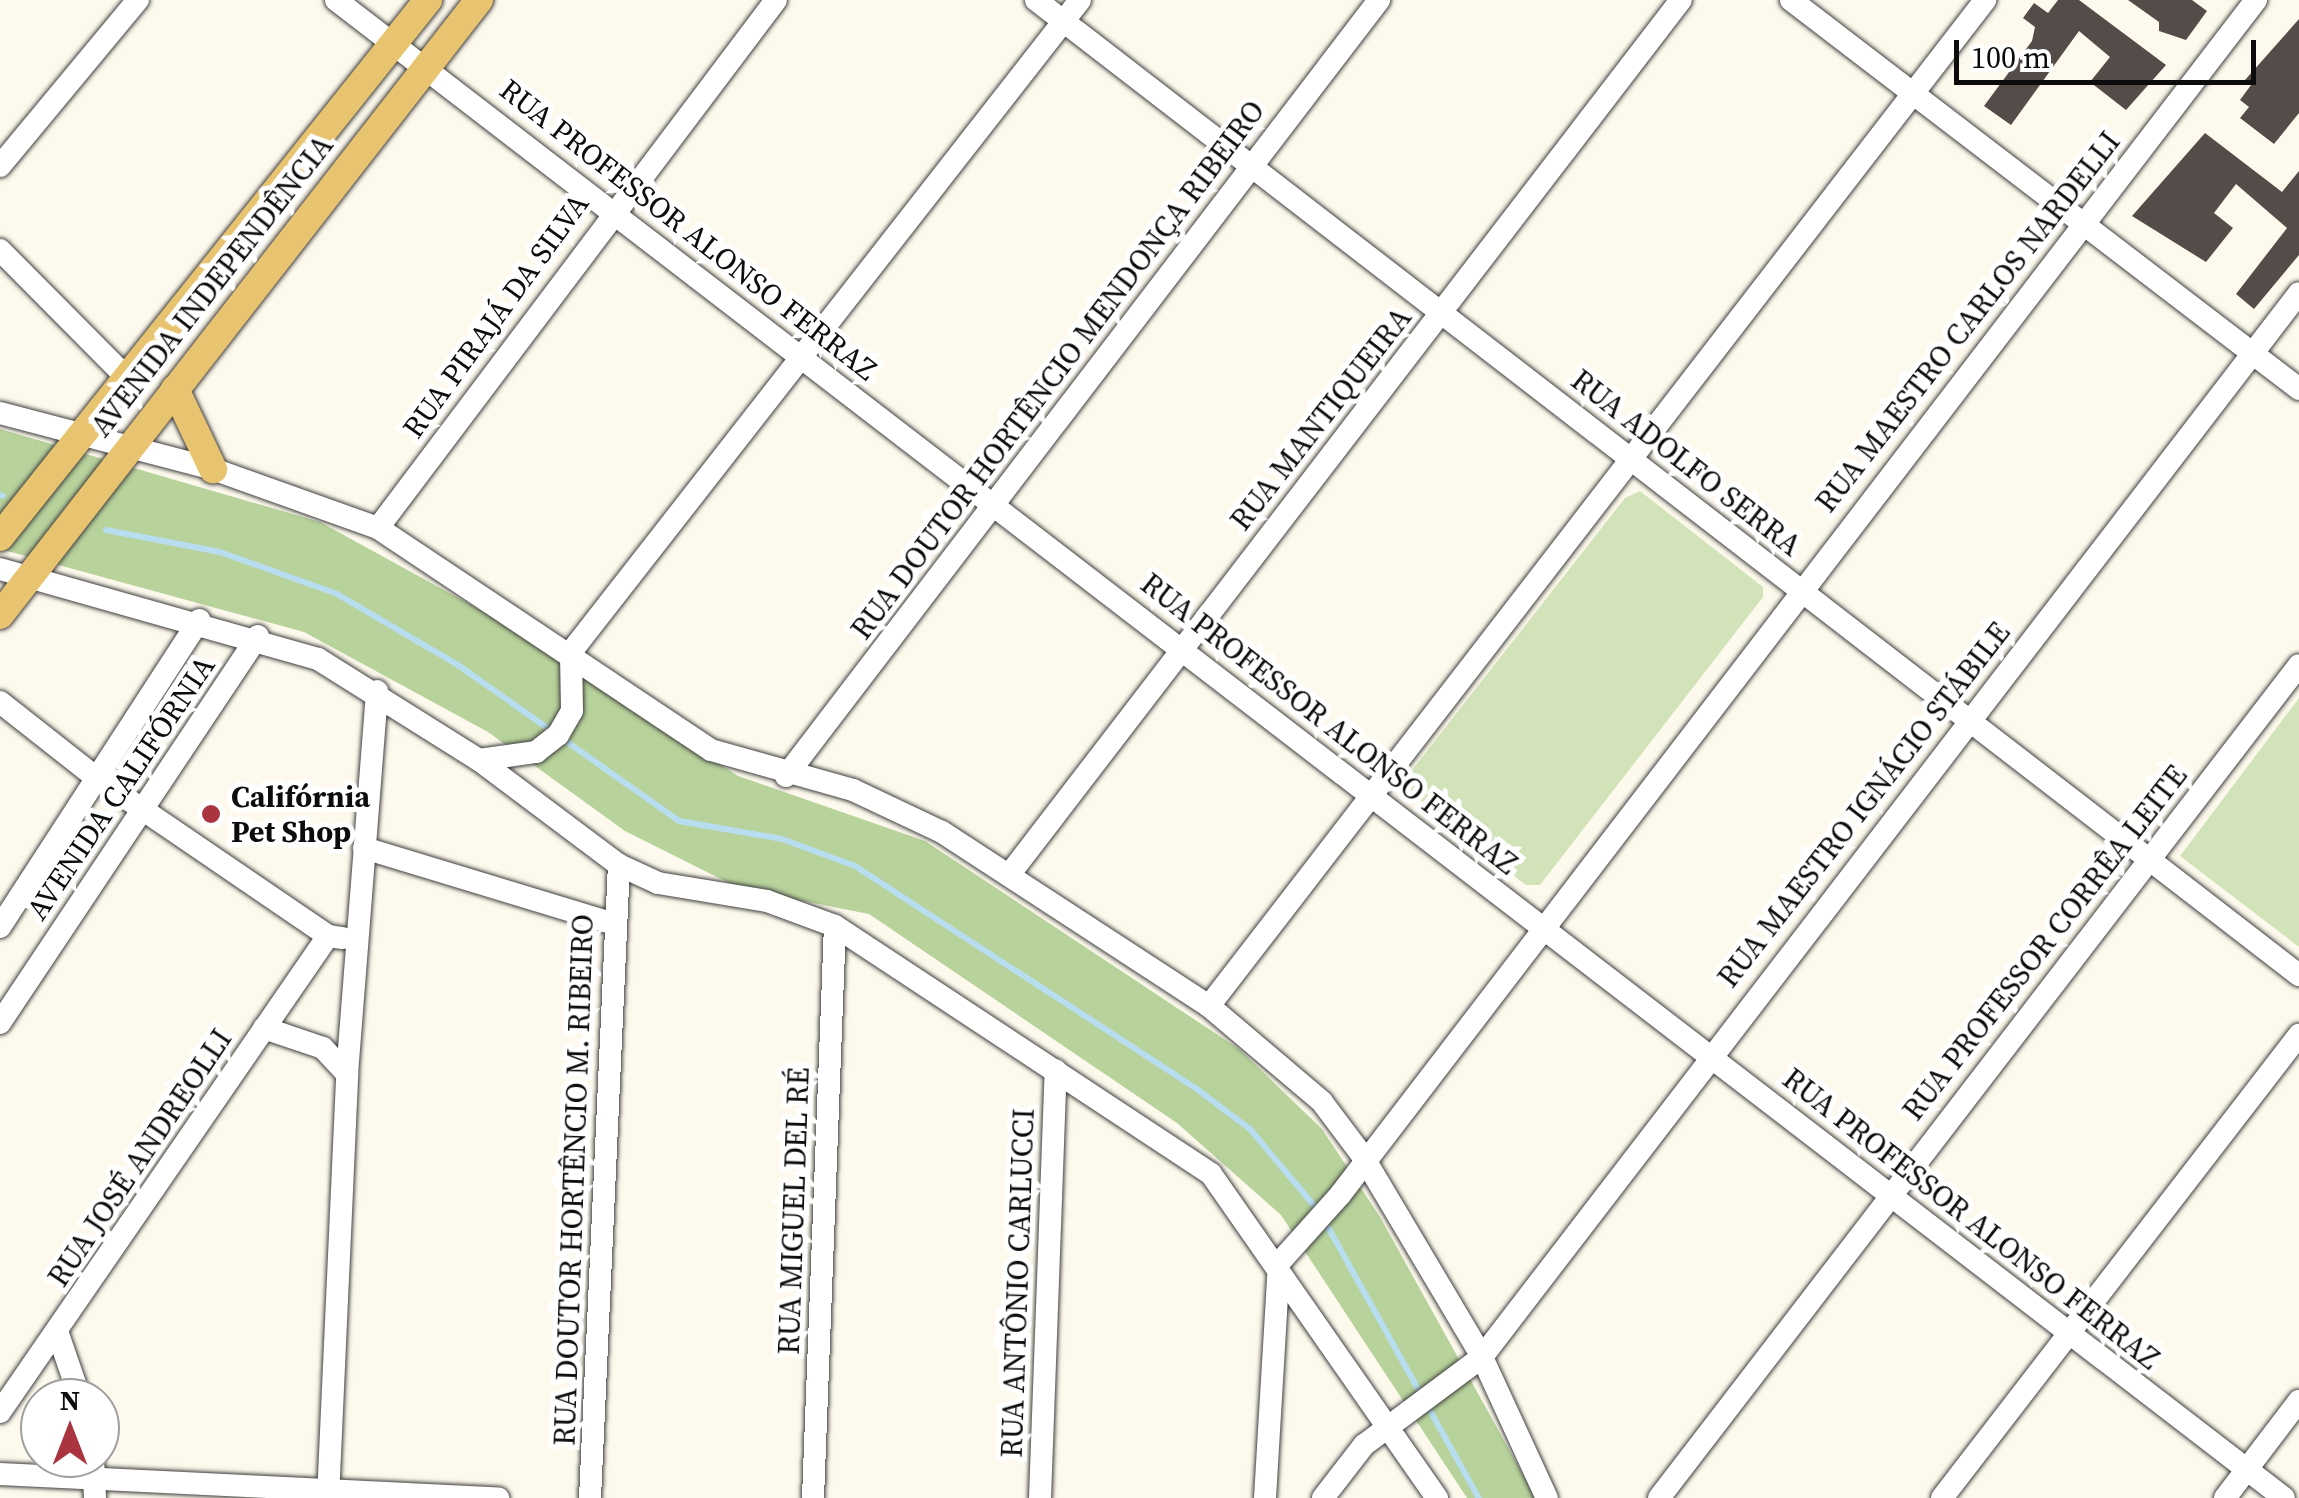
<!DOCTYPE html>
<meta charset="utf-8">
<style>
body{margin:0}
#map{position:relative;width:2299px;height:1498px;overflow:hidden;background:#fdf9ec;font-family:"Source Serif 4",serif}
div>[style]{position:absolute}
.green>*{inset:0;background:#d2e3ba}
.forest>*{inset:0;background:#b7d29b}
.stream>*{height:6px;margin:-3px;padding:0 3px;transform-origin:3px;border-radius:3px;background:#b7ddef}
.building>*{inset:0;background:#534c49}
.roads{filter:drop-shadow(0 0 2px #3f3f3f) drop-shadow(0 0 2px #3f3f3f)}
.minor>*{height:22px;margin:-11px;padding:0 11px;transform-origin:11px;border-radius:11px;background:#fff}
.major>*{height:28px;margin:-14px;padding:0 14px;transform-origin:14px;border-radius:14px;background:#e9c470}
.dots>*{width:28px;height:28px;translate:-50% -50%;box-sizing:border-box;border:5px solid #fff;border-radius:50%}
span{translate:-50% -50%;white-space:nowrap;text-align:center;line-height:1.15;-webkit-text-stroke:10px #fff;paint-order:stroke}
.street-label{font-size:30px;color:#0c0c0c}
.poi-label{font-size:30px;color:#0c0c0c;font-weight:700}
.left{translate:0 -50%;text-align:left}
.north{position:absolute;left:20px;top:1378px;width:100px;height:100px;box-sizing:border-box;background:#fff;border:2px solid #9e9e9e;border-radius:50%;rotate:0deg;font-size:28px;font-weight:700;line-height:40px;text-align:center;color:#0c0c0c}
.north::after{content:'';display:block;margin:auto;width:35px;height:45px;background:#ab3441;clip-path:polygon(50% 0,100% 100%,50% 72%,0 100%)}
.scale{position:absolute;left:1954px;top:40px;width:302px;height:45px;box-sizing:border-box;border:5px solid #0c0c0c;border-top:0;padding-left:12px;font-size:30px;line-height:35px;white-space:nowrap;color:#0c0c0c;-webkit-text-stroke:8px #fff;paint-order:stroke}
</style>
<div id="map">
<div class="green">
<div style="clip-path:polygon(1640px 491px,1763px 587px,1763px 597px,1540px 885px,1526px 885px,1409px 795px,1409px 774px,1625px 498px)"></div>
<div style="clip-path:polygon(2299px 698px,2299px 947px,2180px 856px)"></div>
</div>
<div class="forest">
<div style="clip-path:polygon(0 429px,320px 522px,515px 629px,738px 776px,925px 841px,1239px 1049px,1322px 1129px,1380px 1217px,1536px 1498px,1467px 1498px,1281px 1215px,1177px 1123px,869px 914px,741px 889px,625px 831px,488px 732px,304px 632px,0 549px)"></div>
</div>
<div class="stream">
<div style="left:0;top:495px;width:3px;rotate:18deg"></div>
<div style="left:106px;top:530px;width:116px;rotate:10.9deg"></div>
<div style="left:220px;top:552px;width:124px;rotate:19.7deg"></div>
<div style="left:337px;top:594px;width:140px;rotate:30.4deg"></div>
<div style="left:458px;top:665px;width:271px;rotate:35.2deg"></div>
<div style="left:679px;top:821px;width:105px;rotate:9.9deg"></div>
<div style="left:782px;top:839px;width:78px;rotate:20.3deg"></div>
<div style="left:855px;top:866px;width:410px;rotate:33.1deg"></div>
<div style="left:1198px;top:1090px;width:65px;rotate:36.9deg"></div>
<div style="left:1250px;top:1129px;width:104px;rotate:50.1deg"></div>
<div style="left:1324px;top:1220px;width:318px;rotate:60.9deg"></div>
</div>
<div class="building">
<div style="clip-path:polygon(2058px 0,2079px 0,2166px 65px,2126px 110px,2090px 82px,2110px 57px,2079px 31px,2011px 125px,1984px 106px,2032px 41px,2035px 27px,2023px 18px,2034px 3px,2048px 13px)"></div>
<div style="clip-path:polygon(2128px 0,2192px 0,2207px 11px,2186px 40px,2159px 31px,2159px 22px)"></div>
<div style="clip-path:polygon(2299px 19px,2299px 113px,2274px 144px,2240px 118px,2249px 107px,2240px 100px,2251px 85px,2245px 80px)"></div>
<div style="clip-path:polygon(2205px 133px,2282px 192px,2299px 171px,2299px 255px,2254px 309px,2236px 294px,2287px 228px,2236px 184px,2214px 213px,2233px 228px,2206px 262px,2132px 216px)"></div>
</div>
<div class="roads">
<div class="minor">
<div style="left:336px;top:0;width:2457px;rotate:37.56deg"></div>
<div style="left:1036px;top:0;width:1596px;rotate:37.67deg"></div>
<div style="left:1791px;top:0;width:640px;rotate:37.44deg"></div>
<div style="left:0;top:166px;width:216px;rotate:-50.3deg"></div>
<div style="left:0;top:250px;width:177px;rotate:45.2deg"></div>
<div style="left:0;top:413px;width:220px;rotate:14.7deg"></div>
<div style="left:213px;top:469px;width:175px;rotate:19.7deg"></div>
<div style="left:378px;top:528px;width:400px;rotate:33.7deg"></div>
<div style="left:711px;top:750px;width:148px;rotate:15.7deg"></div>
<div style="left:853px;top:790px;width:98px;rotate:25.3deg"></div>
<div style="left:942px;top:832px;width:319px;rotate:33.1deg"></div>
<div style="left:1209px;top:1006px;width:148px;rotate:40.3deg"></div>
<div style="left:1322px;top:1102px;width:70px;rotate:53.1deg"></div>
<div style="left:1364px;top:1158px;width:231px;rotate:59.3deg"></div>
<div style="left:1482px;top:1357px;width:155px;rotate:65.3deg"></div>
<div style="left:378px;top:528px;width:661px;rotate:-52.99deg"></div>
<div style="left:0;top:569px;width:330px;rotate:15.8deg"></div>
<div style="left:318px;top:659px;width:190px;rotate:32.1deg"></div>
<div style="left:479px;top:760px;width:175px;rotate:36.9deg"></div>
<div style="left:619px;top:865px;width:43px;rotate:24.8deg"></div>
<div style="left:658px;top:883px;width:110px;rotate:9.4deg"></div>
<div style="left:767px;top:901px;width:72px;rotate:20.2deg"></div>
<div style="left:835px;top:926px;width:450px;rotate:33.4deg"></div>
<div style="left:1211px;top:1174px;width:395px;rotate:55.1deg"></div>
<div style="left:0;top:702px;width:125px;rotate:38.2deg"></div>
<div style="left:98px;top:779px;width:278px;rotate:34.3deg"></div>
<div style="left:328px;top:936px;width:15px;rotate:8deg"></div>
<div style="left:479px;top:760px;width:58px;rotate:-8deg"></div>
<div style="left:536px;top:752px;width:28px;rotate:-38deg"></div>
<div style="left:558px;top:735px;width:28px;rotate:-60deg"></div>
<div style="left:572px;top:711px;width:59px;rotate:-91deg"></div>
<div style="left:571px;top:652px;width:827px;rotate:-52.02deg"></div>
<div style="left:786px;top:776px;width:977px;rotate:-52.61deg"></div>
<div style="left:364px;top:848px;width:261px;rotate:16.9deg"></div>
<div style="left:1009px;top:875px;width:1103px;rotate:-52.48deg"></div>
<div style="left:0;top:927px;width:366px;rotate:-57deg"></div>
<div style="left:1209px;top:1006px;width:1271px;rotate:-52.35deg"></div>
<div style="left:0;top:1023px;width:465px;rotate:-56.3deg"></div>
<div style="left:264px;top:1028px;width:62px;rotate:18.7deg"></div>
<div style="left:323px;top:1048px;width:35px;rotate:47deg"></div>
<div style="left:58px;top:1334px;width:68px;rotate:71deg"></div>
<div style="left:0;top:1412px;width:578px;rotate:-55.43deg"></div>
<div style="left:93px;top:1458px;width:40px;rotate:87.1deg"></div>
<div style="left:0;top:1474px;width:499px;rotate:2.8deg"></div>
<div style="left:328px;top:1498px;width:424px;rotate:-87.4deg"></div>
<div style="left:347px;top:1074px;width:384px;rotate:-85.5deg"></div>
<div style="left:590px;top:1498px;width:634px;rotate:-87.38deg"></div>
<div style="left:813px;top:1498px;width:572px;rotate:-87.8deg"></div>
<div style="left:1040px;top:1498px;width:428px;rotate:-87.9deg"></div>
<div style="left:1265px;top:1498px;width:235px;rotate:-86.6deg"></div>
<div style="left:1279px;top:1263px;width:91px;rotate:-48.1deg"></div>
<div style="left:1340px;top:1195px;width:1506px;rotate:-52.53deg"></div>
<div style="left:1323px;top:1498px;width:67px;rotate:-52.3deg"></div>
<div style="left:1364px;top:1445px;width:147px;rotate:-36.7deg"></div>
<div style="left:1482px;top:1357px;width:1341px;rotate:-52.48deg"></div>
<div style="left:1659px;top:1498px;width:1050px;rotate:-52.46deg"></div>
<div style="left:1942px;top:1498px;width:585px;rotate:-52.37deg"></div>
<div style="left:2225px;top:1498px;width:122px;rotate:-52.7deg"></div>
</div>
<div class="major">
<div style="left:175px;top:389px;width:89px;rotate:64.6deg"></div>
<div style="left:0;top:537px;width:687px;rotate:-51.44deg"></div>
<div style="left:0;top:615px;width:780px;rotate:-52.09deg"></div>
</div>
</div>
<div class="dots">
<div style="left:211px;top:814px;background:#ab3441"></div>
</div>
<div class="street-label">
<span style="left:688px;top:230px;rotate:38deg">RUA PROFESSOR ALONSO FERRAZ</span>
<span style="left:212px;top:286px;rotate:-52deg">AVENIDA INDEPENDÊNCIA</span>
<span style="left:496px;top:316px;rotate:-54deg">RUA PIRAJÁ DA SILVA</span>
<span style="left:1968px;top:322px;rotate:-52deg">RUA MAESTRO CARLOS NARDELLI</span>
<span style="left:1058px;top:370px;rotate:-53deg">RUA DOUTOR HORTÊNCIO MENDONÇA RIBEIRO</span>
<span style="left:1321px;top:419px;rotate:-52deg">RUA MANTIQUEIRA</span>
<span style="left:1686px;top:463px;rotate:38deg">RUA ADOLFO SERRA</span>
<span style="left:1329px;top:724px;rotate:38deg">RUA PROFESSOR ALONSO FERRAZ</span>
<span style="left:121px;top:788px;rotate:-56deg">AVENIDA CALIFÓRNIA</span>
<span style="left:1864px;top:805px;rotate:-52deg">RUA MAESTRO IGNÁCIO STÁBILE</span>
<span style="left:2045px;top:943px;rotate:-52deg">RUA PROFESSOR CORRÊA LEITE</span>
<span style="left:140px;top:1158px;rotate:-56deg">RUA JOSÉ ANDREOLLI</span>
<span style="left:574px;top:1180px;rotate:-88deg">RUA DOUTOR HORTÊNCIO M. RIBEIRO</span>
<span style="left:794px;top:1211px;rotate:-88deg">RUA MIGUEL DEL RÉ</span>
<span style="left:1971px;top:1219px;rotate:38deg">RUA PROFESSOR ALONSO FERRAZ</span>
<span style="left:1018px;top:1283px;rotate:-88deg">RUA ANTÔNIO CARLUCCI</span>
</div>
<div class="poi-label">
<span class="left" style="left:231px;top:814px">Califórnia<br>Pet Shop</span>
</div>
<div class="north">N</div>
<div class="scale">100 m</div>
</div>
